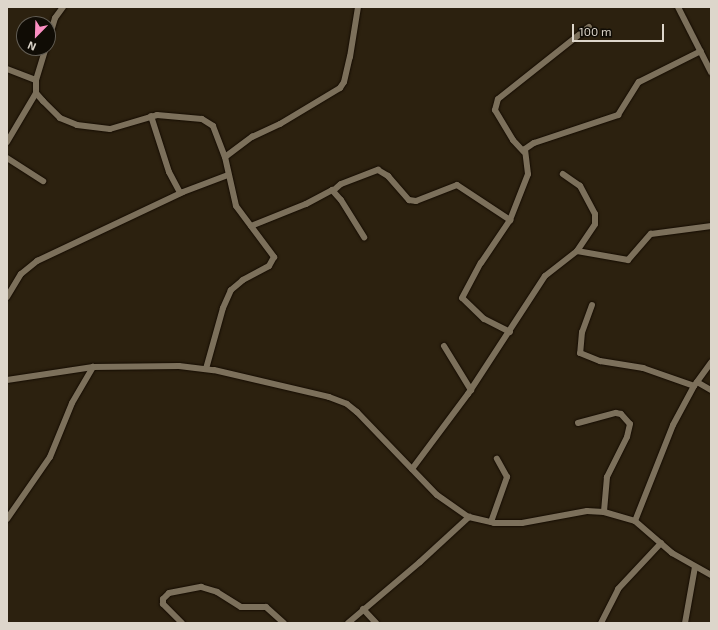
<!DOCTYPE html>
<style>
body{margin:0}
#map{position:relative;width:718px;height:630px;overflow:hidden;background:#2c210f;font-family:"Exo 2",sans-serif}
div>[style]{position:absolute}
.roads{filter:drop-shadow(0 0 1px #140b00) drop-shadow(0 0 1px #140b00)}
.minor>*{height:6px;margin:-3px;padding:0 3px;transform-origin:3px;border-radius:3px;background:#7c705b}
span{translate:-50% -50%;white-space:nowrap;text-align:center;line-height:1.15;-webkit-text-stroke:4px #100c05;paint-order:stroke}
.frame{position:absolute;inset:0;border:8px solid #ddd6cb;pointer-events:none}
.north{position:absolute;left:16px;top:16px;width:40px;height:40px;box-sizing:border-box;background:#100c05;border:1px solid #625d54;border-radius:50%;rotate:203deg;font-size:11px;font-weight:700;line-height:16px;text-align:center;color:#ddd6cb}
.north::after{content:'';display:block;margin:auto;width:14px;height:18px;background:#fc8fc2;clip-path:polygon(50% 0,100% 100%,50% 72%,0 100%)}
.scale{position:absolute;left:572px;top:24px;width:92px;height:18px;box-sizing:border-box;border:2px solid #ddd6cb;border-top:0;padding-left:5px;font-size:12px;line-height:14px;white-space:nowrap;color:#ddd6cb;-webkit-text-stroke:3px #100c05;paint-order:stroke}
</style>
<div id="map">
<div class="roads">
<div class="minor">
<div style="left:678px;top:7px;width:73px;rotate:63.1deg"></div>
<div style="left:48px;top:41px;width:24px;rotate:-73deg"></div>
<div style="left:55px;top:18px;width:14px;rotate:-54deg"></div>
<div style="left:7px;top:69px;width:31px;rotate:21deg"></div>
<div style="left:36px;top:80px;width:34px;rotate:-73deg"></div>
<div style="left:36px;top:80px;width:13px;rotate:90deg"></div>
<div style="left:36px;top:93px;width:11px;rotate:49deg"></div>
<div style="left:43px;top:101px;width:24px;rotate:45deg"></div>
<div style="left:60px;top:118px;width:18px;rotate:22deg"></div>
<div style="left:77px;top:125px;width:33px;rotate:7deg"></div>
<div style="left:110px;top:129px;width:49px;rotate:-16.6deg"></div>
<div style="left:157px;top:115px;width:45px;rotate:5.1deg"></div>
<div style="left:202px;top:119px;width:13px;rotate:32deg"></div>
<div style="left:213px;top:126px;width:33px;rotate:69deg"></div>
<div style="left:225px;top:157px;width:50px;rotate:77.3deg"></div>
<div style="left:236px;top:206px;width:64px;rotate:53.3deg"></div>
<div style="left:274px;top:257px;width:10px;rotate:119deg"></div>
<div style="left:269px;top:266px;width:30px;rotate:152deg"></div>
<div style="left:243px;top:280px;width:16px;rotate:140deg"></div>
<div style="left:231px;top:290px;width:20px;rotate:114deg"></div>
<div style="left:223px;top:308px;width:63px;rotate:105.6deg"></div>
<div style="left:151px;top:116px;width:59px;rotate:72.2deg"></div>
<div style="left:169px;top:172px;width:24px;rotate:62deg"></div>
<div style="left:7px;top:142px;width:57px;rotate:-59.4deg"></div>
<div style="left:524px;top:152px;width:16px;rotate:-133deg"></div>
<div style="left:513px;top:140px;width:35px;rotate:-121deg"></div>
<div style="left:495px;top:110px;width:11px;rotate:-75deg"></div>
<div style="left:498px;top:99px;width:116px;rotate:-38.4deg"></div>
<div style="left:225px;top:157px;width:34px;rotate:-37deg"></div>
<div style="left:252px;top:137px;width:31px;rotate:-25deg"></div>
<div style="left:280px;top:124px;width:70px;rotate:-31deg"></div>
<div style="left:340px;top:88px;width:7px;rotate:-56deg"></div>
<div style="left:344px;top:82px;width:26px;rotate:-77deg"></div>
<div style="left:350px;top:57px;width:51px;rotate:-80.9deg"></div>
<div style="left:7px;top:158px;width:43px;rotate:32.6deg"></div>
<div style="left:334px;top:190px;width:9px;rotate:-41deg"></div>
<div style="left:341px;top:184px;width:40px;rotate:-21deg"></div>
<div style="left:378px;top:170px;width:12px;rotate:31deg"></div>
<div style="left:388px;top:176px;width:32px;rotate:49deg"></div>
<div style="left:409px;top:200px;width:7px;rotate:8deg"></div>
<div style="left:416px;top:201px;width:44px;rotate:-21.3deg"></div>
<div style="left:457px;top:185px;width:64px;rotate:33.4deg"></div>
<div style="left:251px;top:226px;width:59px;rotate:-21.8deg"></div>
<div style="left:306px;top:204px;width:30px;rotate:-28deg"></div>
<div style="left:332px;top:190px;width:13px;rotate:48deg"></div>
<div style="left:341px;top:200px;width:44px;rotate:58.1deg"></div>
<div style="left:577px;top:251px;width:52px;rotate:10deg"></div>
<div style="left:628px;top:260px;width:35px;rotate:-49deg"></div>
<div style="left:651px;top:234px;width:61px;rotate:-7.6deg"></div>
<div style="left:7px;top:297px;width:27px;rotate:-59deg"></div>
<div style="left:21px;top:274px;width:21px;rotate:-39deg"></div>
<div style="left:37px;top:261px;width:161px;rotate:-25.3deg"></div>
<div style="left:183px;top:192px;width:48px;rotate:-20.7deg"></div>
<div style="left:592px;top:305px;width:29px;rotate:110deg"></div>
<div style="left:582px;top:332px;width:21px;rotate:95deg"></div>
<div style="left:580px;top:353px;width:22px;rotate:22deg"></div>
<div style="left:600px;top:361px;width:44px;rotate:9.2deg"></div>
<div style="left:643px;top:368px;width:54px;rotate:19.4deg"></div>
<div style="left:510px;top:332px;width:29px;rotate:-153deg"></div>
<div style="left:484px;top:319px;width:30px;rotate:-136deg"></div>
<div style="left:462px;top:298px;width:40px;rotate:-62deg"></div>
<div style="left:481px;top:263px;width:52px;rotate:-56deg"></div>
<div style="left:510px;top:220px;width:49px;rotate:-68.6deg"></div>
<div style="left:528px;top:174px;width:25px;rotate:-97deg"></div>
<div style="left:525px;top:149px;width:11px;rotate:-34deg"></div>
<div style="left:534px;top:143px;width:89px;rotate:-18.4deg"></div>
<div style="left:618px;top:115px;width:39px;rotate:-58deg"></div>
<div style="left:639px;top:82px;width:69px;rotate:-26.6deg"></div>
<div style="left:444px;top:346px;width:52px;rotate:58.5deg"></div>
<div style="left:7px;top:380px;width:87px;rotate:-8.6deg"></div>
<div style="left:93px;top:367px;width:86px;rotate:-0.7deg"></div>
<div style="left:179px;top:366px;width:35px;rotate:7deg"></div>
<div style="left:214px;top:370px;width:118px;rotate:13.2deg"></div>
<div style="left:329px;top:397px;width:19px;rotate:21deg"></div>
<div style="left:347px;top:404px;width:13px;rotate:39deg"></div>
<div style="left:357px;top:412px;width:115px;rotate:46.1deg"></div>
<div style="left:437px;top:495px;width:39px;rotate:35deg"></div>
<div style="left:469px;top:517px;width:26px;rotate:13deg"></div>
<div style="left:494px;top:523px;width:28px"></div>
<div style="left:522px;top:523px;width:66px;rotate:-10.5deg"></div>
<div style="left:587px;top:511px;width:17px;rotate:3deg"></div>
<div style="left:604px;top:512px;width:32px;rotate:16deg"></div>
<div style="left:635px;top:521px;width:49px;rotate:40.9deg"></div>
<div style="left:672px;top:553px;width:45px;rotate:29.4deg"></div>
<div style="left:697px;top:382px;width:16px;rotate:30deg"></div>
<div style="left:578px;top:423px;width:39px;rotate:-15deg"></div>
<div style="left:616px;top:413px;width:5px;rotate:11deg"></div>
<div style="left:621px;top:414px;width:13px;rotate:48deg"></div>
<div style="left:630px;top:424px;width:13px;rotate:103deg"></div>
<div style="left:627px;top:437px;width:45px;rotate:116.6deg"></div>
<div style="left:607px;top:477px;width:35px;rotate:95deg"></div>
<div style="left:412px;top:469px;width:94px;rotate:-53.3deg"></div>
<div style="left:468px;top:394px;width:141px;rotate:-56.9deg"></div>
<div style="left:545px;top:276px;width:41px;rotate:-38deg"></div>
<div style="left:577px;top:251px;width:32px;rotate:-56deg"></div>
<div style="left:595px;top:224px;width:10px;rotate:-90deg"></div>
<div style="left:595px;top:214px;width:32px;rotate:-118deg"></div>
<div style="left:580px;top:186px;width:21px;rotate:-145deg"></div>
<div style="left:7px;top:519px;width:75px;rotate:-55.3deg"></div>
<div style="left:50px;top:457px;width:58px;rotate:-67.8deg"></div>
<div style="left:72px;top:403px;width:42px;rotate:-59.7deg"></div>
<div style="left:635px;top:521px;width:103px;rotate:-68.4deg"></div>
<div style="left:673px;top:425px;width:44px;rotate:-61.7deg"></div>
<div style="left:694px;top:386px;width:29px;rotate:-54deg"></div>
<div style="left:491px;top:522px;width:48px;rotate:-70.4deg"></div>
<div style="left:507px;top:477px;width:21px;rotate:-119deg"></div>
<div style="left:363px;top:609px;width:19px;rotate:47deg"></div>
<div style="left:182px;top:623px;width:27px;rotate:-135deg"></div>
<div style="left:163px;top:604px;width:5px;rotate:-90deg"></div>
<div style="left:163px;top:599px;width:8px;rotate:-45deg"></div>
<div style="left:169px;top:593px;width:33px;rotate:-11deg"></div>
<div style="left:201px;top:587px;width:17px;rotate:17deg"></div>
<div style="left:217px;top:592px;width:28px;rotate:32deg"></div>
<div style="left:241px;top:607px;width:25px"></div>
<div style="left:266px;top:607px;width:24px;rotate:42deg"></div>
<div style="left:348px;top:623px;width:94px;rotate:-40.3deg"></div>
<div style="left:420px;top:562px;width:67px;rotate:-42.6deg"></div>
<div style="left:601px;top:623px;width:38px;rotate:-63deg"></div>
<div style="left:618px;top:589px;width:63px;rotate:-46.9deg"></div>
<div style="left:685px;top:623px;width:57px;rotate:-79.9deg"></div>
</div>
</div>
<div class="frame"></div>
<div class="north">N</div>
<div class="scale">100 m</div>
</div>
